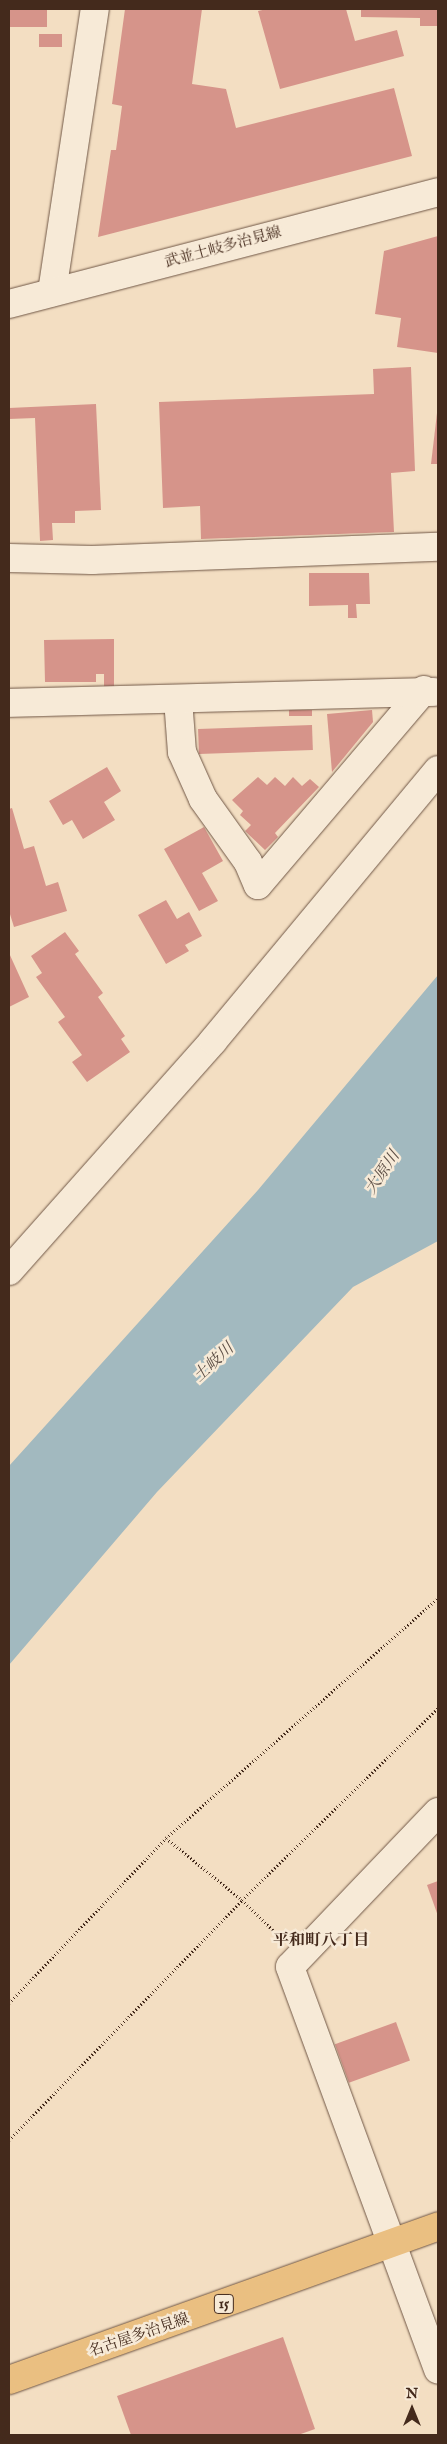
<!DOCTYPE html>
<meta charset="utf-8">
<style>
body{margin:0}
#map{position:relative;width:447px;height:2444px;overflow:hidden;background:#f3dec2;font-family:"IM FELL English","Noto Serif JP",serif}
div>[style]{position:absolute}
.water>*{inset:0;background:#a2b9bf}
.building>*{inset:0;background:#d6948a;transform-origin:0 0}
.path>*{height:3px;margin-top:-1.5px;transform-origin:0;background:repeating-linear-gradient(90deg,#442a1c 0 1px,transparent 0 3.5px)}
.roads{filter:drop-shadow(0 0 1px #705746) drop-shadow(0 0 1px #705746)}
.minor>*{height:28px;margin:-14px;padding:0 14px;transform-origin:14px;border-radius:14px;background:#f7ead7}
.secondary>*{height:28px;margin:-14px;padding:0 14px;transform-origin:14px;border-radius:14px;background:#f7ead7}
.primary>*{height:28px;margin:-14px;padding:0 14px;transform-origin:14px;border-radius:14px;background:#eabf81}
span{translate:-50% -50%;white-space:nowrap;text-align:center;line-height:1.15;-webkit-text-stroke:5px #f7ead7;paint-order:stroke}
.shield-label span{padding:1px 4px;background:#f7ead7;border:1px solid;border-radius:4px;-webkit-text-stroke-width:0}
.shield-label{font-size:14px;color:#442a1c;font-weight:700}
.street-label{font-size:15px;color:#442a1c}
.water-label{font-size:16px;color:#5c4e45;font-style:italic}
.neighbourhood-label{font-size:16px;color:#442a1c;font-weight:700}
.frame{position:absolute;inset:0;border:10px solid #442a1c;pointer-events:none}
.north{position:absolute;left:387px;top:2384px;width:50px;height:50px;-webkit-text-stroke:4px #f7ead7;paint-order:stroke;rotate:0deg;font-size:14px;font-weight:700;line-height:20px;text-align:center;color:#442a1c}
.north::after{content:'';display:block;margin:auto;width:18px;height:22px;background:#442a1c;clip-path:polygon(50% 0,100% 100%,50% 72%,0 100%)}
</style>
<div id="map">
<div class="water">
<div style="clip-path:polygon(438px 975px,438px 1241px,353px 1287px,157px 1492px,9px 1665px,9px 1466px,258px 1190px)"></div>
</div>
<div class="building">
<div style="left:9px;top:9px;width:38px;height:18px"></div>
<div style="clip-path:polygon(125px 9px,202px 9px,192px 84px,226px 89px,236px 128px,394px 88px,412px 156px,98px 237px,111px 150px,116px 150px,122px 106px,112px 104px)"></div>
<div style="clip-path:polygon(267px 9px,346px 9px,355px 41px,397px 30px,404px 56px,280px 89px,258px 11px)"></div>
<div style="clip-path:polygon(361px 9px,438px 9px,438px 26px,420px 26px,420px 18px,361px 17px)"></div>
<div style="left:62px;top:34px;width:13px;height:23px;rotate:90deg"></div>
<div style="clip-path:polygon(438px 236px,438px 353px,397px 347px,401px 318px,375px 314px,384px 251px)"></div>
<div style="clip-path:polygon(411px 367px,415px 471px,391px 473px,394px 532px,201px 539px,200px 506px,163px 508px,159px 402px,374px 394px,373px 369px)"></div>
<div style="clip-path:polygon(96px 404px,101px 510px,75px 511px,75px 523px,52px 523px,53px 540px,40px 541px,35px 418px,9px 419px,9px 408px)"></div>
<div style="clip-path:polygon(437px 413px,438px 413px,438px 464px,431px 464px)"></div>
<div style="clip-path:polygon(309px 573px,369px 573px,370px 604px,356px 604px,357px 618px,348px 618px,348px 605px,309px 606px)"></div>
<div style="clip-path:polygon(114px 639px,114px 689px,104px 689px,104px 674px,96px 674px,96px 682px,45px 682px,44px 640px)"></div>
<div style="left:312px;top:710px;width:6px;height:23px;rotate:90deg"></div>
<div style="clip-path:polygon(372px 710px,373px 722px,332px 772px,327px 714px)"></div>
<div style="left:312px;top:725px;width:25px;height:114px;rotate:88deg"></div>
<div style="clip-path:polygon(107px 767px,121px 791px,104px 802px,115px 820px,83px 839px,72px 820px,63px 825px,49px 801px)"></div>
<div style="clip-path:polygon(258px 777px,267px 785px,275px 777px,285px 786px,293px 777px,302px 786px,310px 779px,319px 787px,275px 833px,278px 837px,265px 850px,245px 831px,251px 825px,240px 815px,243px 811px,232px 800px)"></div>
<div style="clip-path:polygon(12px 808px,24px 849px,34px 846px,46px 886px,58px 882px,67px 911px,14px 927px,9px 911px,9px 809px)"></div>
<div style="clip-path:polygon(204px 827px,223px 861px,202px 873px,218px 901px,199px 911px,164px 849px)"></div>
<div style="clip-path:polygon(166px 900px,177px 919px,189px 912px,202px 936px,185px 945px,189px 951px,166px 964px,138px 915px)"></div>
<div style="clip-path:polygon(65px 932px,79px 951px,75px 954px,103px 993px,98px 997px,125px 1036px,121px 1039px,130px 1052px,87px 1082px,72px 1062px,82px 1055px,58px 1022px,65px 1017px,36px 977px,42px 973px,31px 956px)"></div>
<div style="clip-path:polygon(9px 953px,29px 997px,9px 1007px)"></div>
<div style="clip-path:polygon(438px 1881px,438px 1916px,427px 1885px)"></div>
<div style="left:396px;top:2022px;width:41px;height:65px;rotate:70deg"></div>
<div style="clip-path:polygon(283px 2337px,315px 2429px,298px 2435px,131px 2435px,117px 2396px)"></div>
</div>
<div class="path">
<div style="left:166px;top:1838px;width:98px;rotate:39.2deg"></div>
<div style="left:242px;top:1900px;width:50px;rotate:44.2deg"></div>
<div style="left:9px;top:2003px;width:228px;rotate:-46.4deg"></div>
<div style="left:166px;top:1838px;width:363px;rotate:-41.4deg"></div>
<div style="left:9px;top:2140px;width:334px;rotate:-45.8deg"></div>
<div style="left:242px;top:1900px;width:274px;rotate:-44.4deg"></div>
</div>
<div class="roads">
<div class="minor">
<div style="left:52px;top:292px;width:286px;rotate:-81.4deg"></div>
<div style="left:9px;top:558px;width:83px;rotate:1.4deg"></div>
<div style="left:92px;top:560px;width:346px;rotate:-2.2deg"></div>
<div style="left:178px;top:699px;width:53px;rotate:85.7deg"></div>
<div style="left:182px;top:752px;width:51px;rotate:65.9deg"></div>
<div style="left:203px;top:799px;width:77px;rotate:54.5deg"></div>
<div style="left:248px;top:862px;width:25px;rotate:67deg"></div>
<div style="left:258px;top:885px;width:256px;rotate:-49.6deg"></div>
<div style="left:9px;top:703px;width:425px;rotate:-1.5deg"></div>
<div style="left:9px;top:1271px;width:307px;rotate:-48.4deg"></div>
<div style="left:213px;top:1041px;width:352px;rotate:-50.3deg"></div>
<div style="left:438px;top:1812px;width:214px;rotate:133.7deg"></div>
<div style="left:290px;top:1967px;width:429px;rotate:69.8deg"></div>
</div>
<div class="secondary">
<div style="left:9px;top:304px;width:443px;rotate:-14.6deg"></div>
</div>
<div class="primary">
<div style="left:9px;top:2380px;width:456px;rotate:-19.7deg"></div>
</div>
</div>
<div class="shield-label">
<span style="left:224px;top:2304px">15</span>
</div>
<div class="street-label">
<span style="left:223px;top:247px;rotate:-15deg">武並土岐多治見線</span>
<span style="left:139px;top:2335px;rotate:-19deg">名古屋多治見線</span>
</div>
<div class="water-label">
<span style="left:383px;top:1173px;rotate:-56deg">大原川</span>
<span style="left:214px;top:1363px;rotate:-43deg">土岐川</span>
</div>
<div class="neighbourhood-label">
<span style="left:321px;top:1941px">平和町八丁目</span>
</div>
<div class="frame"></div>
<div class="north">N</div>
</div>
